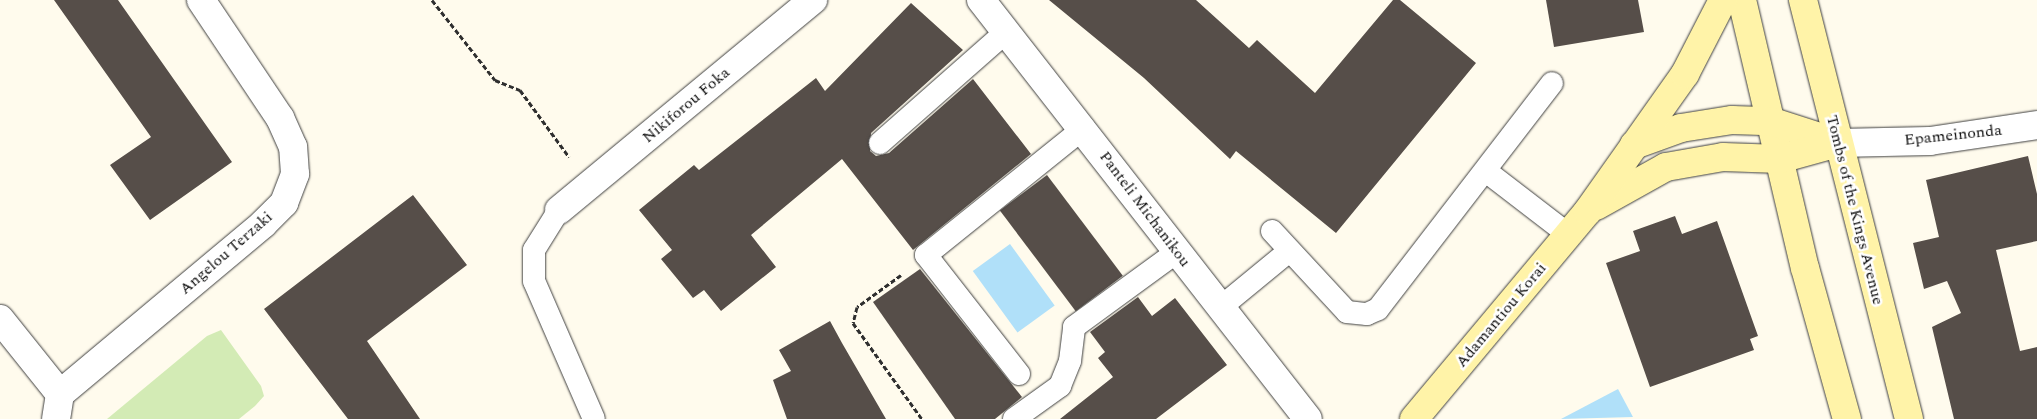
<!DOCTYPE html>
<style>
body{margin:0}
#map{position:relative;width:2037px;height:419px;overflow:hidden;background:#fffbed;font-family:Spectral,serif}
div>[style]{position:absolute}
.green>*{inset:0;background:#d3ebb5}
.water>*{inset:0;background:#b0e0f9;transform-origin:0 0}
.building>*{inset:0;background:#564e49;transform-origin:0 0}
.path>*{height:3px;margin-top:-1.5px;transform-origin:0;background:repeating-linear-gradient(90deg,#2f2f2f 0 5px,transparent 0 7.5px)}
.roads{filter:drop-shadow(0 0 1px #404040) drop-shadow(0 0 1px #404040)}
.service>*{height:22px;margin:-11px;padding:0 11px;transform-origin:11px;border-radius:11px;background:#fff}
.minor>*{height:28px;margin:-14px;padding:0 14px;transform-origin:14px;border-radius:14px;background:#fff}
.secondary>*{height:28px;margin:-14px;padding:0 14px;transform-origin:14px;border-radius:14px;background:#fff3a8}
span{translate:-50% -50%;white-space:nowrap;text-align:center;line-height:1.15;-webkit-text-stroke:5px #fff;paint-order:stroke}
.street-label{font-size:16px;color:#0d0d0d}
</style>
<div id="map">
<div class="green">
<div style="clip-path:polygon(221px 330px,261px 386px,264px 396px,255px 406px,239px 419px,107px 419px,207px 336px)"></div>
</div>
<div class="water">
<div style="left:1010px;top:244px;width:76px;height:46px;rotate:54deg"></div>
<div style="clip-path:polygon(1618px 389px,1633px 417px,1561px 419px)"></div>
</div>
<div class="building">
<div style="clip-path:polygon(54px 0,118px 0,232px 162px,150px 220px,110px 165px,151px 137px)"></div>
<div style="clip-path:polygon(1049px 0,1196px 0,1249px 48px,1257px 40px,1315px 93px,1393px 0,1400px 0,1476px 63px,1336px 233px,1236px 151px,1230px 159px,1144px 78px)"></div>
<div style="clip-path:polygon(1546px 0,1638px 0,1644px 32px,1554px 47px)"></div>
<div style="clip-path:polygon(911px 3px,963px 50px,871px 133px,870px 151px,876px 156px,889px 153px,973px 79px,1031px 154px,913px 250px,842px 159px,751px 235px,776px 267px,721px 311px,704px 290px,693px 298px,661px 259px,672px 250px,639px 210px,694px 165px,699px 170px,816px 78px,825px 91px)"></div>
<div style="clip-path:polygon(2028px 156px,2037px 194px,2037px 241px,1996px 250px,2020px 351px,2037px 347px,2037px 419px,1954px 419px,1932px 327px,1961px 313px,1947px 281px,1924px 289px,1913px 243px,1939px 237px,1926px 180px)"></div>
<div style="left:1047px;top:175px;width:126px;height:59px;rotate:53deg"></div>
<div style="clip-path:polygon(413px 195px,467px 265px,367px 341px,420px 419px,348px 419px,264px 309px)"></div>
<div style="clip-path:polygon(1675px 216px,1682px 234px,1717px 221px,1758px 336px,1750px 339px,1754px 350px,1650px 387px,1606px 263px,1640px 251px,1633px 231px)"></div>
<div style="clip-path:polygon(920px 269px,1022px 397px,995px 419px,955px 419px,873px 302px)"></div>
<div style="clip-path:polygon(1138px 297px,1152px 316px,1175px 298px,1227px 365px,1156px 419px,1060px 419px,1113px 377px,1098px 358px,1105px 352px,1090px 332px)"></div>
<div style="clip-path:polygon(830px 321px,842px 343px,886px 419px,787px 419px,773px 380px,791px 371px,779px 350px)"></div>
</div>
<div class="path">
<div style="left:432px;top:0;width:102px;rotate:51.8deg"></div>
<div style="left:495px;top:80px;width:27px;rotate:22deg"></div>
<div style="left:520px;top:90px;width:83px;rotate:53.8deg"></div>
<div style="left:901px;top:275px;width:54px;rotate:144deg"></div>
<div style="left:857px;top:307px;width:16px;rotate:104deg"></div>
<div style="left:853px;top:323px;width:118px;rotate:54.3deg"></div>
</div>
<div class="roads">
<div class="service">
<div style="left:880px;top:143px;width:168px;rotate:-41.4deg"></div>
<div style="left:1487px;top:172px;width:103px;rotate:37.5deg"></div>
<div style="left:559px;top:210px;width:47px;rotate:122deg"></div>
<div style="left:534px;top:250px;width:31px;rotate:90deg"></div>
<div style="left:534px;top:281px;width:150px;rotate:66.5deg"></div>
<div style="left:1272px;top:231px;width:110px;rotate:47.2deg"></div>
<div style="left:1347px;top:312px;width:20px;rotate:6deg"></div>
<div style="left:1367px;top:314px;width:12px;rotate:-24deg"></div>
<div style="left:1378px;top:309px;width:285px;rotate:-52.4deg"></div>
<div style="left:1221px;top:307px;width:87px;rotate:-39.4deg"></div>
<div style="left:1019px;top:374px;width:151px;rotate:-128deg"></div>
<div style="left:926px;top:255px;width:203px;rotate:-38.8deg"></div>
<div style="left:1014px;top:419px;width:57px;rotate:-35.7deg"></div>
<div style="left:1060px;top:386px;width:27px;rotate:-68deg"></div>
<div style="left:1070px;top:361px;width:34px;rotate:-83deg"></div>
<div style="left:1074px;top:327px;width:127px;rotate:-36.1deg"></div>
</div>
<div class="minor">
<div style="left:981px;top:0;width:531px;rotate:52.03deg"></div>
<div style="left:1838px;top:143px;width:92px;rotate:-1.2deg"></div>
<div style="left:1930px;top:141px;width:108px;rotate:-8.5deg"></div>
<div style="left:559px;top:210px;width:330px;rotate:-39.6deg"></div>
<div style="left:0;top:319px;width:96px;rotate:51.3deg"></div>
<div style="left:60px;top:394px;width:25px;rotate:99deg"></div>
<div style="left:60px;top:394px;width:265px;rotate:-39.9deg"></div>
<div style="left:263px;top:224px;width:30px;rotate:-45deg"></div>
<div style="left:284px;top:203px;width:31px;rotate:-69deg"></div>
<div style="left:295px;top:174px;width:27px;rotate:-94deg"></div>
<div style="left:293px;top:147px;width:32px;rotate:-114deg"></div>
<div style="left:280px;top:118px;width:142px;rotate:-123.8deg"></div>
</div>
<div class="secondary">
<div style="left:1742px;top:0;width:275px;rotate:76.8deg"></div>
<div style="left:1805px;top:268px;width:157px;rotate:74.5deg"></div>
<div style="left:1803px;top:0;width:432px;rotate:75.8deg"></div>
<div style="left:1634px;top:145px;width:50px;rotate:-19.9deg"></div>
<div style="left:1681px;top:128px;width:52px;rotate:-8.9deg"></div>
<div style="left:1732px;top:120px;width:38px;rotate:2deg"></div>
<div style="left:1770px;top:121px;width:71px;rotate:17.9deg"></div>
<div style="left:1596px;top:206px;width:80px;rotate:-29.1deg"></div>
<div style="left:1666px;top:167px;width:58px;rotate:-10deg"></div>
<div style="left:1723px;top:157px;width:57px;rotate:2deg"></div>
<div style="left:1780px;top:159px;width:60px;rotate:-15.4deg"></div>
<div style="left:1414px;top:419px;width:271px;rotate:-50.1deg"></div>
<div style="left:1588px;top:211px;width:168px;rotate:-54.7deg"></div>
<div style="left:1685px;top:74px;width:83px;rotate:-62.8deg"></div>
</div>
</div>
<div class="street-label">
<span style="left:686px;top:105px;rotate:-40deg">Nikiforou Foka</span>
<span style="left:1953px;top:135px;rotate:-6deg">Epameinonda</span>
<span style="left:1145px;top:209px;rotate:53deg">Panteli Michanikou</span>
<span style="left:1855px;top:210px;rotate:76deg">Tombs of the Kings Avenue</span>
<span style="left:226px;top:253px;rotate:-41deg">Angelou Terzaki</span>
<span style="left:1501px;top:315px;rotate:-50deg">Adamantiou Korai</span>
</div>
</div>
